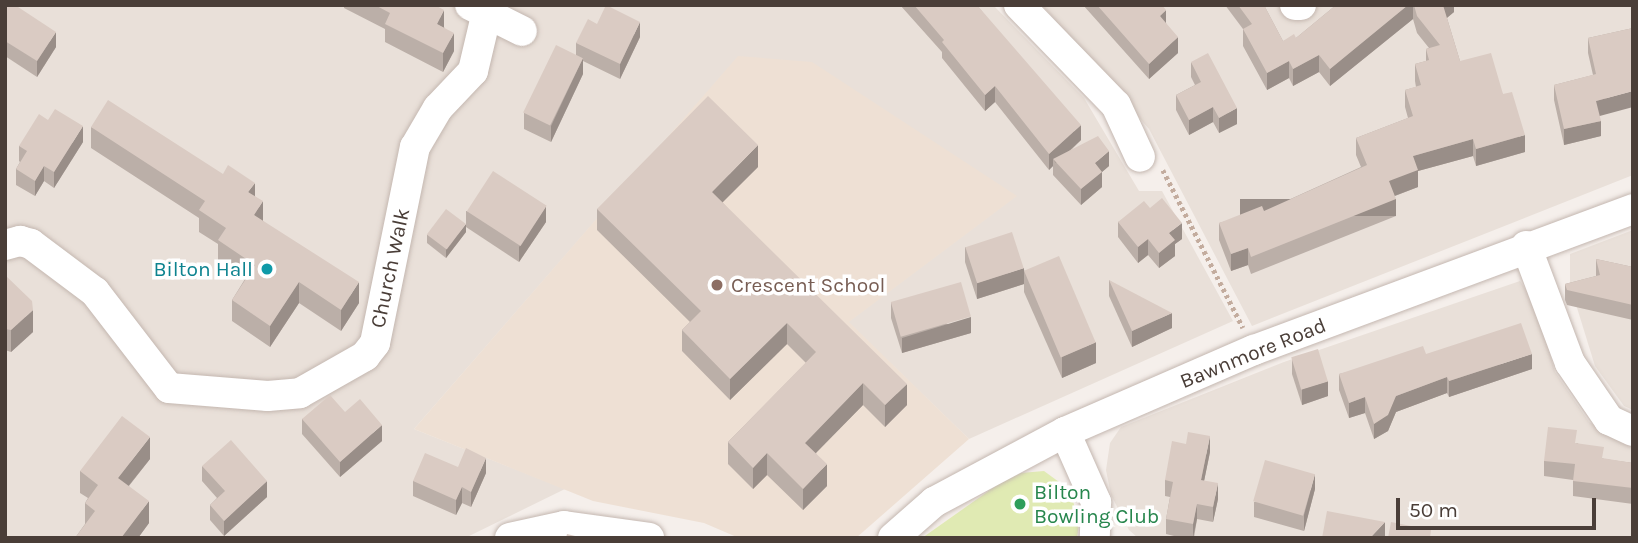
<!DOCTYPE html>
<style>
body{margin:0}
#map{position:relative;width:1638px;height:543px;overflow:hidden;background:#f5efeb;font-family:Karla,sans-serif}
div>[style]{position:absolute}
.residential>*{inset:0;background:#e9e0d9}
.education>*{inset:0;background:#eee0d4}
.green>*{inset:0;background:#e0eab3}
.path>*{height:4.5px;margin-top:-2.25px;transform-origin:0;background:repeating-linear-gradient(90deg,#c3ac9e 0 3.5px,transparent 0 7px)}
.roads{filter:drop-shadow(0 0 2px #c4b7b0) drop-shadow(0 0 2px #c4b7b0)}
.minor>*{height:30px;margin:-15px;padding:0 15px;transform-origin:15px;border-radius:15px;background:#fff}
.wall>*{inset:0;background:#bbafa8}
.shaded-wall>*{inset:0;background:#998e88;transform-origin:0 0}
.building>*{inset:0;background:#dacbc3;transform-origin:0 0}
.dots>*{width:19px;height:19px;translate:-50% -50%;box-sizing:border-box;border:4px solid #fff;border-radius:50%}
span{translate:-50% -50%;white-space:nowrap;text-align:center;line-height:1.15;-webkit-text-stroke:7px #fff;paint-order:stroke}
.street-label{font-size:21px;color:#4a3e38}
.culture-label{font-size:21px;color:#0d838f}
.right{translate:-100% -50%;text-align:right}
.education-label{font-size:21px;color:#785e54}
.left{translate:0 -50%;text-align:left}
.leisure-label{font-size:21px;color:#27864d}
.frame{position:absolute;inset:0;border:7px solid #4a3e38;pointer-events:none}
.scale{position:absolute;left:1396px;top:498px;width:200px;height:32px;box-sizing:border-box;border:4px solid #4a3e38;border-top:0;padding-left:9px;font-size:21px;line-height:24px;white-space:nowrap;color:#4a3e38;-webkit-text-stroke:5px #fff;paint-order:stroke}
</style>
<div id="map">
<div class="residential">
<div style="clip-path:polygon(5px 5px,993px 5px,1084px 98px,1139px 191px,1162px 191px,1233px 321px,969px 439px,848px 322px,1016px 196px,738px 57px,414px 429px,565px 489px,465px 538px,5px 538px)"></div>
<div style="clip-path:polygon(1042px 5px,1633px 5px,1633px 175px,1252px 326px,1149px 129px)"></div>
<div style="clip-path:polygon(1633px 230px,1633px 410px,1624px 406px,1595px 366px,1570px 285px,1570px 254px)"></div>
<div style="clip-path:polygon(1520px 281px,1536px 304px,1555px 372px,1589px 422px,1633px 447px,1633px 538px,1138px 538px,1129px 530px,1111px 495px,1106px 470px,1110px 443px,1121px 427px,1284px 362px)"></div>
</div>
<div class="education">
<div style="clip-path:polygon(738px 56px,812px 62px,1017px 196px,849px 322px,969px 439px,856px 538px,739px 538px,704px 523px,593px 501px,414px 429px)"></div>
</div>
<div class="green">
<div style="clip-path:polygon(1044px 471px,1070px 490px,1079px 523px,1077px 538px,922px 538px,997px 485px,1021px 473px)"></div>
</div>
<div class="path">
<div style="left:1163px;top:170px;width:177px;rotate:63.1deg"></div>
</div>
<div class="roads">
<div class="minor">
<div style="left:470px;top:5px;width:58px;rotate:26.6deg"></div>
<div style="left:1019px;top:5px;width:139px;rotate:45.9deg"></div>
<div style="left:1116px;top:105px;width:57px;rotate:65.2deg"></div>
<div style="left:1295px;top:5px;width:6px"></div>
<div style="left:5px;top:245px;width:16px;rotate:-15deg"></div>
<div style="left:20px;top:241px;width:11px;rotate:15deg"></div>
<div style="left:31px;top:244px;width:80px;rotate:36.9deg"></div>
<div style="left:95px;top:292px;width:121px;rotate:52.4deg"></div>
<div style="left:169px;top:388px;width:99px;rotate:4.6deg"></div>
<div style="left:268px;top:396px;width:32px;rotate:-5deg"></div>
<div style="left:300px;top:393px;width:75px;rotate:-29.6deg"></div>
<div style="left:365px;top:356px;width:16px;rotate:-52deg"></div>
<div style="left:375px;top:343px;width:200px;rotate:-78.5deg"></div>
<div style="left:415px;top:147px;width:45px;rotate:-59.5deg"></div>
<div style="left:438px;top:108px;width:51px;rotate:-46.6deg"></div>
<div style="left:473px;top:71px;width:57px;rotate:-76.7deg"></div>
<div style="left:1526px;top:246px;width:125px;rotate:69.4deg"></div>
<div style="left:1570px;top:363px;width:69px;rotate:55.6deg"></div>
<div style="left:1609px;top:420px;width:26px;rotate:25deg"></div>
<div style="left:1065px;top:432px;width:77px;rotate:66.1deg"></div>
<div style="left:1096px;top:502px;width:36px;rotate:92deg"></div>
<div style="left:510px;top:538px;width:55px;rotate:-12.5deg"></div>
<div style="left:564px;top:526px;width:86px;rotate:8deg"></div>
<div style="left:893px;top:538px;width:55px;rotate:-41.3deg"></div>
<div style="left:934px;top:502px;width:149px;rotate:-28.1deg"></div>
<div style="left:1065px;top:432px;width:206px;rotate:-23.5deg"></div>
<div style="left:1254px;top:350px;width:404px;rotate:-20.4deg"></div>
</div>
</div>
<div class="wall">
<div style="clip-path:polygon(5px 5px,56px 47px,37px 77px,5px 56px)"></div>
<div style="clip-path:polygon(344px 5px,435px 5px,454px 51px,443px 72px,385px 42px,385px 29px,344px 8px)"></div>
<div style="clip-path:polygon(900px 5px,977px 5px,1081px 140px,1071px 150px,1109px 166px,1102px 172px,1102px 187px,1081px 205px,1053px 175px,1053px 166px,1049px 170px,995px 102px,985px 111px,942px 58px,942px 52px)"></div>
<div style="clip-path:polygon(1083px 5px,1162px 5px,1166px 23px,1178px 53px,1149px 79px)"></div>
<div style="clip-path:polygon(1225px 5px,1264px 5px,1283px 41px,1296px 38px,1336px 5px,1454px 5px,1454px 12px,1447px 18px,1460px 61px,1503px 94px,1525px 152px,1476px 166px,1473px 156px,1418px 171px,1418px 187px,1395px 196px,1396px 216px,1251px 274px,1248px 265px,1231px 271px,1219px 240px,1219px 223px,1264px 211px,1361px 167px,1356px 155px,1356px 138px,1408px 118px,1405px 107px,1405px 90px,1416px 87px,1415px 81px,1415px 64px,1426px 61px,1426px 49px,1429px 48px,1417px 33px,1413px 19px,1330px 86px,1319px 72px,1293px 86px,1289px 78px,1267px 90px,1243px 46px,1243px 29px)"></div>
<div style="clip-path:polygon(597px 24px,640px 37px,620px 79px,583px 61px,583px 74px,551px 142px,524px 129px,524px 113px,576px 55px,576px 43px)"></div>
<div style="clip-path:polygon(1633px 28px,1599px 116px,1601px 136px,1564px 145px,1554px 100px,1554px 85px,1593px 75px,1588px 53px,1588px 38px)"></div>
<div style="clip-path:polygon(1191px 62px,1237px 124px,1219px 133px,1213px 122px,1189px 135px,1176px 110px,1176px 95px,1195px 85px,1191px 77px)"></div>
<div style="clip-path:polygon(91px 127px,255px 196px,263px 221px,359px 303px,341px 331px,299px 303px,270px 347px,232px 321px,232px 300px,245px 279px,218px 261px,218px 244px,199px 232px,199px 218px,91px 148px)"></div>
<div style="clip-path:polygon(83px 142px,54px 188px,44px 181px,35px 196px,16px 185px,16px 169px,20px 162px,19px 161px,19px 146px)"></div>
<div style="clip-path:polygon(758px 167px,722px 202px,907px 405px,885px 427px,863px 405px,816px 453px,827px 486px,803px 510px,767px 475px,753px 489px,728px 464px,728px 442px,806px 363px,787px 344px,730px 400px,682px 351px,682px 330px,690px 322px,597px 230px,597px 209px)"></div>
<div style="clip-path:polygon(1150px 208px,1182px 239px,1175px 244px,1175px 256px,1159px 268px,1148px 255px,1138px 263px,1118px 237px,1118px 222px)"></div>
<div style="clip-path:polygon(466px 211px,546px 222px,519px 262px,466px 227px)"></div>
<div style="clip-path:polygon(466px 232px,446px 258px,427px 243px,427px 235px)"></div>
<div style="clip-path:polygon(965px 247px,1024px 284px,977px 299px,965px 262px)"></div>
<div style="clip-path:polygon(1596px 259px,1633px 267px,1633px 320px,1567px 305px,1565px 300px,1565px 284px,1596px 276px)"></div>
<div style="clip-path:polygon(1024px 270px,1096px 363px,1062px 378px,1024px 292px)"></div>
<div style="clip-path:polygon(5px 275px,33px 332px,11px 352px,5px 350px)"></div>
<div style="clip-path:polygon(1109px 280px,1172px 328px,1132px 347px,1109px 296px)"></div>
<div style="clip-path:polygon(891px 302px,971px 333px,902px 353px,891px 318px)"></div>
<div style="clip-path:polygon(1426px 354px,1532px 369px,1449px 397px,1447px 393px,1396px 412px,1388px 431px,1374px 439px,1365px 413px,1349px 418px,1339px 390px,1339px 374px)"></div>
<div style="clip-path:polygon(1292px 358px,1328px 396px,1302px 405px,1292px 374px)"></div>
<div style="clip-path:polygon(345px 412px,382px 441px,340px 477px,302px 434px,302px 419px)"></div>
<div style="clip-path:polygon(1577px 443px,1604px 459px,1633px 463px,1633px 504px,1573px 496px,1573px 480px,1544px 476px,1544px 461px)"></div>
<div style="clip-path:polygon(1210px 452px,1204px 481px,1218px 499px,1213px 522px,1197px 519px,1194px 538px,1182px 538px,1166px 534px,1166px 519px,1170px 497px,1165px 496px,1165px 480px)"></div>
<div style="clip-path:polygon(150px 459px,129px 486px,149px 523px,138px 538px,75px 538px,85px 524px,85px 503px,88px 498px,80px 493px,80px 471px)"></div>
<div style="clip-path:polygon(202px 466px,267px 497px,224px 536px,210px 520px,210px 505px,217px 498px,202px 481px)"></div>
<div style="clip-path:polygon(458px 467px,486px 473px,471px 507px,462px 503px,456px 515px,413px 496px,413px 481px)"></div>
<div style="clip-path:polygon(1315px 489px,1304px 531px,1254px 517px,1254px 502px)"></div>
</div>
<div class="shaded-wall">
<div style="clip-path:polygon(1408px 5px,1413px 5px,1413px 19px,1330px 86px,1330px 69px)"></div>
<div style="clip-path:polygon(1443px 5px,1454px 5px,1454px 12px,1443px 21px)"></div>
<div style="clip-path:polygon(444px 10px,444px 28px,437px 24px)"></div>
<div style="clip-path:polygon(1166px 10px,1166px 26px,1160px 16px)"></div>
<div style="clip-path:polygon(640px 22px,640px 37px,620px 79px,620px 64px)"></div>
<div style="clip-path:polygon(56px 32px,56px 47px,37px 77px,37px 61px)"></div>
<div style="clip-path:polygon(454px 33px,454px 51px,443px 72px,443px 53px)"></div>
<div style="clip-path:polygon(1178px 37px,1178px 53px,1149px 79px,1149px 64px)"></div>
<div style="clip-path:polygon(1319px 55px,1319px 72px,1293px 86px,1293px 69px)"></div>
<div style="clip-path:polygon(583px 58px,583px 74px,551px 142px,551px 126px)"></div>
<div style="clip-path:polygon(1289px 61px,1289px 78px,1267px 90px,1267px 73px)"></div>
<div style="clip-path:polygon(995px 86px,995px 102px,985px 111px,985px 95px)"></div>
<div style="clip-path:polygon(1633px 91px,1633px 107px,1596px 117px,1596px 101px)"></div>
<div style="clip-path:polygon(1213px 107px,1213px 122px,1189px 135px,1189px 120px)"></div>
<div style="clip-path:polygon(1237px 108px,1237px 124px,1219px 133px,1219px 118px)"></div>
<div style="clip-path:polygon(1601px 121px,1601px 136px,1564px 145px,1564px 129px)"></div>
<div style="clip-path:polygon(1081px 125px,1081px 140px,1056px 163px,1053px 159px,1053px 166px,1049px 170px,1049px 154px)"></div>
<div style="clip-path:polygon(83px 126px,83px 142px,54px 188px,54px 172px)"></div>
<div style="clip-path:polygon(1525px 135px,1525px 152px,1476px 166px,1476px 149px)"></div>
<div style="clip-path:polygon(1473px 139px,1473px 156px,1418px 171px,1418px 187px,1389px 198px,1389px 181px,1413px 156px)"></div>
<div style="clip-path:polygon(758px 145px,758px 167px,712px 213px,712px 192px)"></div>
<div style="clip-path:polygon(1109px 151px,1109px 166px,1102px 172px,1102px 187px,1081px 205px,1081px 189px,1095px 163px)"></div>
<div style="clip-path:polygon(44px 166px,44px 181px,35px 196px,35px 181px)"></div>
<div style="clip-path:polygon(255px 183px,255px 204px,248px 192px)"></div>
<div style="left:1396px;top:199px;width:17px;height:156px;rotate:90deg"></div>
<div style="clip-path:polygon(263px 201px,263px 223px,254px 215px)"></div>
<div style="clip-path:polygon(546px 206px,546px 222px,519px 262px,519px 247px)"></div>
<div style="clip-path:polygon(1182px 223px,1182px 239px,1175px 244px,1175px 256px,1159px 268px,1159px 253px,1169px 233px)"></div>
<div style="clip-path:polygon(466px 224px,466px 232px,446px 258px,446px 249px)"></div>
<div style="clip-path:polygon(1148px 239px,1148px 255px,1138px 263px,1138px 247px)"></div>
<div style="clip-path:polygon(1248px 248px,1248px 265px,1231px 271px,1231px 254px)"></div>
<div style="clip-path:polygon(1024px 268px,1024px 284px,977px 299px,977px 283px)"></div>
<div style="clip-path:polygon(299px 282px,299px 303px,270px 347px,270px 326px)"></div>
<div style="clip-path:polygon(359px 282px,359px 303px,341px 331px,341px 310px)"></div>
<div style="clip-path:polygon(33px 310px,33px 332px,11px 352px,11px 330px)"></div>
<div style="clip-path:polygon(1172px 313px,1172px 328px,1132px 347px,1132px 331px)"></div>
<div style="clip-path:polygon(971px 317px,971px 333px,902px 353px,902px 338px)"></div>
<div style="clip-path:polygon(787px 323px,787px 344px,730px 400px,730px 379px)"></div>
<div style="clip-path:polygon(1096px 342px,1096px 363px,1062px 378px,1062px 357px)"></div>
<div style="clip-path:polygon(1532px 354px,1532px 369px,1449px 397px,1449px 381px)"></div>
<div style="clip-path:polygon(1447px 377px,1447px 393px,1396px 412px,1388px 431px,1374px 439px,1374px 424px,1396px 396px)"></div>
<div style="clip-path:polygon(1328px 381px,1328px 396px,1302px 405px,1302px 389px)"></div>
<div style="clip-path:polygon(863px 383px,863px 405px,805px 464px,805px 443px)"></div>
<div style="clip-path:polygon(907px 384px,907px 405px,885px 427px,885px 405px)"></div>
<div style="clip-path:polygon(1365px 397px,1365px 413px,1349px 418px,1349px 403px)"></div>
<div style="clip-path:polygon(382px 425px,382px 441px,340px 477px,340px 462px)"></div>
<div style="clip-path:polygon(1210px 436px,1210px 452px,1201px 496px,1201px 480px)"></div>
<div style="clip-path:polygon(150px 437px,150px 459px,118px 499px,118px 478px)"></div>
<div style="clip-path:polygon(767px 453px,767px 475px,753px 489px,753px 468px)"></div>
<div style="clip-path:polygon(486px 458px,486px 473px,471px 507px,471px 492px)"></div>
<div style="clip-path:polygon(827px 464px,827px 486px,803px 510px,803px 489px)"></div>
<div style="clip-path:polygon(1315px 474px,1315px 489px,1304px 531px,1304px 515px)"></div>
<div style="clip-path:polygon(267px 481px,267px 497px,224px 536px,224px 521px)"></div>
<div style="clip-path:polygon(1218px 483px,1218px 499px,1213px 522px,1213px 507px)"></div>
<div style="clip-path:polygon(462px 487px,462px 503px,456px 515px,456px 500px)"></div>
<div style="clip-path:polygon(149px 501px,149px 523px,138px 538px,121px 538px)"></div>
<div style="clip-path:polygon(1197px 504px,1197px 519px,1193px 538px,1193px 524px)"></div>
<div style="clip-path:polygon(1385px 522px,1385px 538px,1370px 538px)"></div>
</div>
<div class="building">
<div style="clip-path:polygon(5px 5px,15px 5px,56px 32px,37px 61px,5px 41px)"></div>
<div style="clip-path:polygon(375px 5px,435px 5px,444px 10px,437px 24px,454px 33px,443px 53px,385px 24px,390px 13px)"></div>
<div style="clip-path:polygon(606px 5px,640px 22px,620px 64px,576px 43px,588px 19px,597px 24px)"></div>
<div style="clip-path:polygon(914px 5px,977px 5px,1081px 125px,1049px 154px,995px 86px,985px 95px,942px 42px,944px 40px)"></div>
<div style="clip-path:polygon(1097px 5px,1162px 5px,1166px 10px,1160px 16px,1178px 37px,1149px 64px)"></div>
<div style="clip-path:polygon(1238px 5px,1264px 5px,1283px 41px,1294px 34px,1296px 38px,1336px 5px,1408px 5px,1330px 69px,1319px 55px,1293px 69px,1289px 61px,1267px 73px,1243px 29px,1252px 24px)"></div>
<div style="clip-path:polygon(1414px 5px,1443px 5px,1460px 61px,1491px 53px,1503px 94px,1512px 92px,1525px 135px,1476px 149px,1473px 139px,1413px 156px,1418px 170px,1389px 181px,1396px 199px,1251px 257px,1248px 248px,1231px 254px,1219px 223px,1262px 206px,1264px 211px,1367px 165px,1356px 138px,1413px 116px,1405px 90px,1421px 85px,1415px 64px,1429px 60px,1426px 49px,1440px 45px,1417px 16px)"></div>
<div style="clip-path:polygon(1633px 28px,1633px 91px,1596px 101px,1601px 121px,1564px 129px,1554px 85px,1596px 74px,1588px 38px)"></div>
<div style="left:556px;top:45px;width:30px;height:75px;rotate:26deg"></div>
<div style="clip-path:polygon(1208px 53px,1237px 108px,1219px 118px,1213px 107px,1189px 120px,1176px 95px,1201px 82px,1191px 62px)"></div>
<div style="clip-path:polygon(708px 96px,758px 145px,712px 192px,907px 384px,885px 405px,863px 383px,805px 443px,827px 464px,803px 489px,767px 453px,753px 468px,728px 442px,816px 352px,787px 323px,730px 379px,682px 330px,701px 311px,597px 209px)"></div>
<div style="clip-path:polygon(108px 100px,223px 174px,228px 165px,255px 183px,248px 192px,263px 201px,254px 215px,359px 282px,341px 310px,299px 282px,270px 326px,232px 300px,255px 265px,218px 240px,226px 228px,199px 210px,205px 201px,91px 127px)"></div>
<div style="clip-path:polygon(55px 109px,83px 126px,54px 172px,44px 166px,35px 181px,16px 169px,27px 151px,19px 146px,39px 114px,48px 120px)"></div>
<div style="clip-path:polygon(1098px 136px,1109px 151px,1095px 163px,1102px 172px,1081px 189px,1053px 159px)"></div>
<div style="left:493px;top:171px;width:64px;height:48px;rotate:33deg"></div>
<div style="clip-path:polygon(1162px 198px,1182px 223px,1169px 233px,1175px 240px,1159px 253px,1148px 239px,1138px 247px,1118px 222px,1144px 201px,1150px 208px)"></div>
<div style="left:446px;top:209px;width:25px;height:32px;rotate:37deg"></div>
<div style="left:1012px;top:232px;width:38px;height:49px;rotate:72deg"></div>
<div style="left:1059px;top:256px;width:94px;height:38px;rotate:67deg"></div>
<div style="clip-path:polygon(1596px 259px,1633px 267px,1633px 305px,1567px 290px,1565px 284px,1600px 275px)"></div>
<div style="clip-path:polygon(5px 275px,32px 301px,33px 310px,11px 330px,5px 329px)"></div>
<div style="clip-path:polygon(1109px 280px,1172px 313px,1132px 331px)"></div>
<div style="left:961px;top:282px;width:36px;height:73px;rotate:74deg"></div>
<div style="clip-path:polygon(1521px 323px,1532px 354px,1449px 381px,1447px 377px,1396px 396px,1388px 415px,1374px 424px,1365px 397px,1349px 403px,1339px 374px,1423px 346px,1426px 354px)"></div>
<div style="left:1318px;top:349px;width:34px;height:28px;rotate:73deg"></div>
<div style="clip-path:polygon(330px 395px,345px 412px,360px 399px,382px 425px,340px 462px,302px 419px)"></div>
<div style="clip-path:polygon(122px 416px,150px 437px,118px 478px,149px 501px,121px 538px,75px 538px,95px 511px,85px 503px,98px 485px,80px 471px)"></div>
<div style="clip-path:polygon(1548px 427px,1577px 430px,1575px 443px,1604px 447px,1602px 458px,1633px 463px,1633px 488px,1573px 481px,1575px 464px,1544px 461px)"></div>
<div style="clip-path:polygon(1188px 432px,1210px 436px,1201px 480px,1218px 483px,1213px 507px,1197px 504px,1193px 524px,1166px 519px,1173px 482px,1165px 480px,1172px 441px,1186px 444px)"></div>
<div style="clip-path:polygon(231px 440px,267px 481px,224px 521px,210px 505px,225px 491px,202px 466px)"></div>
<div style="clip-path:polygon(466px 448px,486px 458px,471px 492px,462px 487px,456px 500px,413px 481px,425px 453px,458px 467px)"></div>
<div style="left:1265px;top:460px;width:52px;height:43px;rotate:16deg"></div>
<div style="clip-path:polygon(1327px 511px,1385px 522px,1370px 538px,1322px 538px)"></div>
<div style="clip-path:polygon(1391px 522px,1431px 530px,1430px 538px,1388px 538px)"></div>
<div style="clip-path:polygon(567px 534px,583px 538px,566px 538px)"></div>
</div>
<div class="dots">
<div style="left:267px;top:269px;background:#0f9aa8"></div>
<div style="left:717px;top:285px;background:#8d6e63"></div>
<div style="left:1020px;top:504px;background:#2e9e5b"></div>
</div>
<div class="street-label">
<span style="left:390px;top:268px;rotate:-78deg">Church Walk</span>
<span style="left:1253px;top:353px;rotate:-22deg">Bawnmore Road</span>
</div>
<div class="culture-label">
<span class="right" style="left:253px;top:269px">Bilton Hall</span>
</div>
<div class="education-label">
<span class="left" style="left:731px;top:285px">Crescent School</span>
</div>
<div class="leisure-label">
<span class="left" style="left:1034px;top:504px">Bilton<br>Bowling Club</span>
</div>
<div class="frame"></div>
<div class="scale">50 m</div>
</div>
